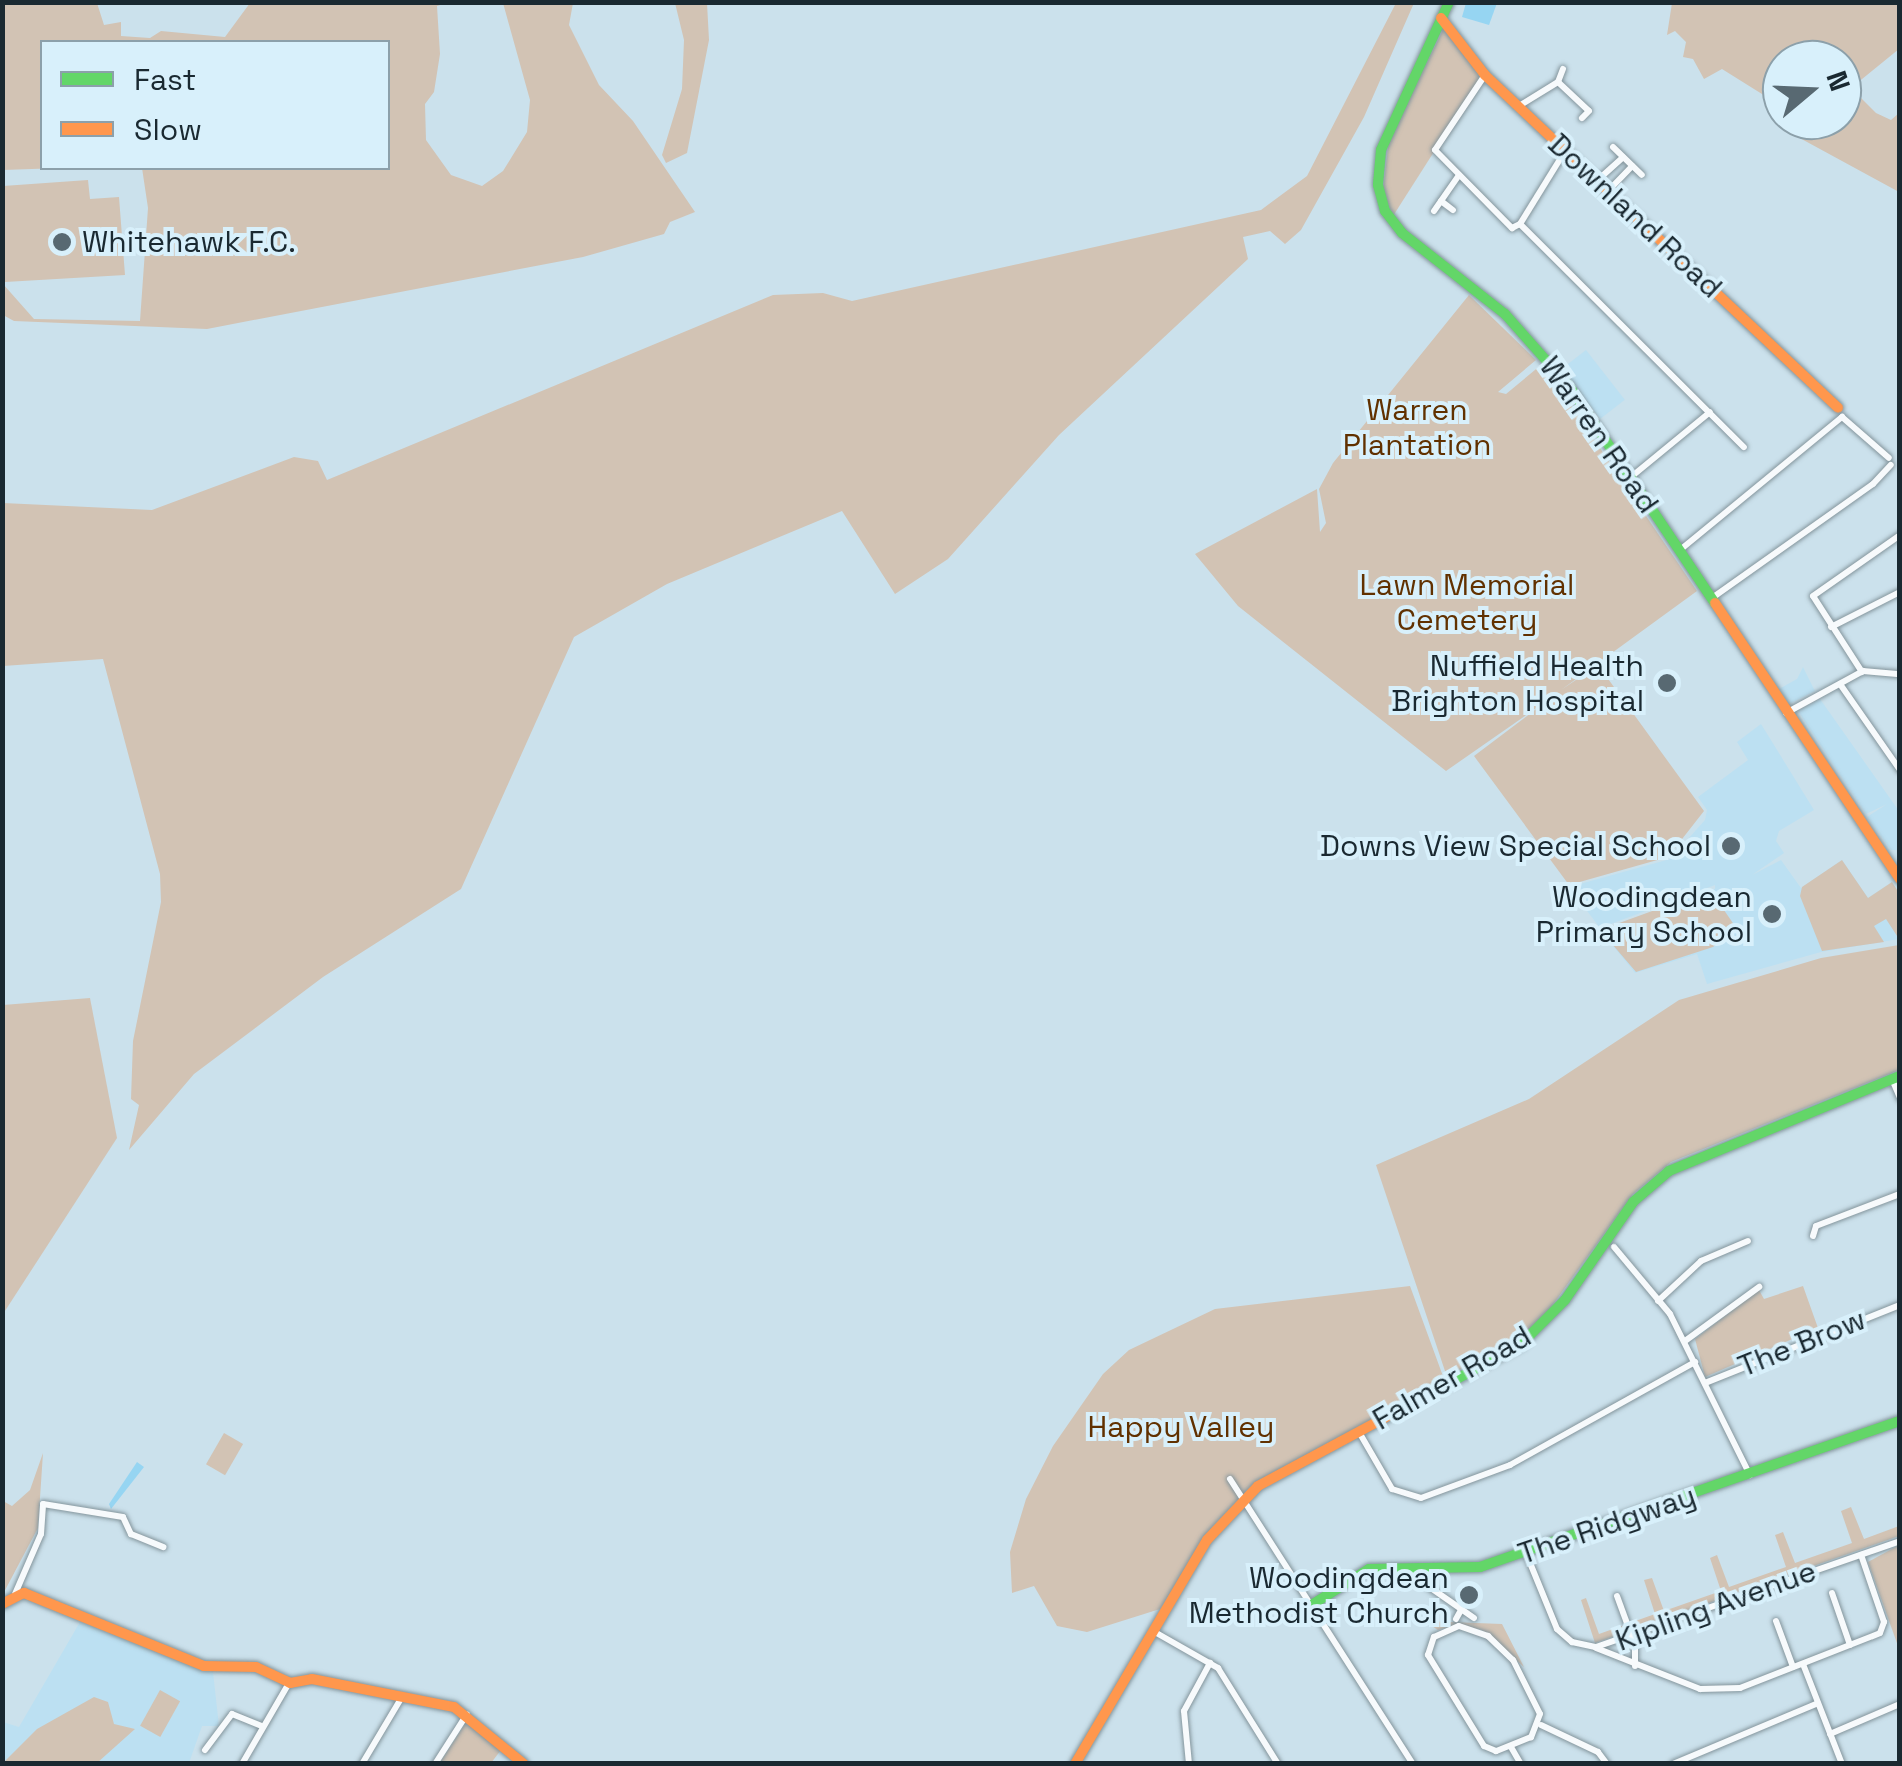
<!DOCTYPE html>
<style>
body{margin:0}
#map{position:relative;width:1902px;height:1766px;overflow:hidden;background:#cbe1ec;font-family:"Space Grotesk",sans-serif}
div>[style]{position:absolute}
.built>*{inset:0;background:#bce0f2;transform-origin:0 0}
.green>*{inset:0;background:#d2c3b4;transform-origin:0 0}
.water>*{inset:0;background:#96d5f2}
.roads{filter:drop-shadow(0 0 2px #84959c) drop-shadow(0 0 2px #84959c)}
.street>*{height:6px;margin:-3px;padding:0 3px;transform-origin:3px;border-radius:3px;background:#f7fafc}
.fast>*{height:10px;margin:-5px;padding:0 5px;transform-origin:5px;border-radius:5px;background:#63d668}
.slow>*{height:10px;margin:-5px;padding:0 5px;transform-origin:5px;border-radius:5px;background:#ff974d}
.dots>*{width:28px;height:28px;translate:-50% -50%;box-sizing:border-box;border:5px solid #d8f0fb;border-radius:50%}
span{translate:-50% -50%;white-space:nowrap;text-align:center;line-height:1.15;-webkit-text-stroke:8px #d8f0fb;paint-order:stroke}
.street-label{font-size:30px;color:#1a2931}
.poi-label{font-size:30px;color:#1a2931}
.left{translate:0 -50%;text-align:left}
.right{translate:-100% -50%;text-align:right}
.park-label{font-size:30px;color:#613100}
.frame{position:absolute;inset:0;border:5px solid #1a2931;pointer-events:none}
.legend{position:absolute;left:40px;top:40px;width:350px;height:130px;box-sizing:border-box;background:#d8f0fb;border:2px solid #8ca0aa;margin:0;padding:12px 18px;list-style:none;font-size:30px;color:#1a2931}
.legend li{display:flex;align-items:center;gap:20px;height:50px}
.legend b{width:50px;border:2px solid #8ca0aa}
.north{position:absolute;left:1762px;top:40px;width:100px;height:100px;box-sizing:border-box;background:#d8f0fb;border:2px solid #8ca0aa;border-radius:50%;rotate:71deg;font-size:28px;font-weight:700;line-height:40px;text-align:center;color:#1a2931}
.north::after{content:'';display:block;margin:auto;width:35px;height:45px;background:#586972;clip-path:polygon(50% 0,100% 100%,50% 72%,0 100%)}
</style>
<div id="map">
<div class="built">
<div style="left:1586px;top:350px;width:63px;height:31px;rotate:52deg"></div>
<div style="clip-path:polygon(1803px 667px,1815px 691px,1787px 705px,1777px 690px,1797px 679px)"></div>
<div style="clip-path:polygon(1820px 699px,1899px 811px,1899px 850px,1891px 850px,1867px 817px,1887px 804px,1866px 814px,1798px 711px)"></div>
<div style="clip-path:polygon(1761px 724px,1814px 810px,1779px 831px,1776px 841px,1784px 853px,1752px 875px,1781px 860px,1801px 888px,1842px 860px,1868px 898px,1892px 882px,1899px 893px,1899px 939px,1821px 952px,1707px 984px,1697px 954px,1635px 973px,1600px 930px,1715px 889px,1715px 885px,1600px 928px,1569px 887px,1670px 859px,1705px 820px,1707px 810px,1698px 797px,1748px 760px,1737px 742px)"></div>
<div style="clip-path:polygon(80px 1622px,213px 1672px,219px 1726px,202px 1726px,189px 1763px,3px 1764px,3px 1722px,19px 1727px)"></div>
</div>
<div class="green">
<div style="clip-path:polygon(2px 3px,97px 3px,104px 25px,121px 22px,121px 36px,150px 38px,161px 31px,225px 37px,250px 3px,447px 3px,437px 6px,440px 54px,434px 92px,425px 104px,426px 140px,451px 175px,482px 186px,503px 171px,527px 132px,530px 100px,503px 3px,573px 3px,569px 25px,599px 85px,633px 121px,695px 212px,670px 222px,664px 234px,583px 257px,207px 329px,14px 321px,3px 315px,3px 284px,34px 319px,140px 321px,148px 208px,142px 168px,388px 168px,388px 42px,42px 42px,42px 168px,61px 168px,3px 170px)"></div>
<div style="clip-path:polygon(675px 3px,707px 3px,709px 40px,687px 153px,666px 163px,662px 155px,682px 89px,684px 40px)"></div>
<div style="clip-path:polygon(1396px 3px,1414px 3px,1364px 117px,1301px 230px,1285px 244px,1270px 231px,1243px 237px,1248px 259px,1059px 435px,948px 559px,895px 594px,842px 511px,667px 584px,574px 637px,461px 889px,323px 977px,194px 1074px,129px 1150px,139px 1105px,131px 1099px,133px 1041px,161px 902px,160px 874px,103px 659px,3px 666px,3px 503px,152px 510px,294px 457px,318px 461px,327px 480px,773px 295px,823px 293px,852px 301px,1261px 210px,1307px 176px)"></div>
<div style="clip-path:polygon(evenodd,1672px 3px,1899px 3px,1899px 49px,1851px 88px,1876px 113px,1891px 120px,1899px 113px,1899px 192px,1785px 130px,1770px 99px,1722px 69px,1704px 79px,1693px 59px,1683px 57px,1686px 42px,1675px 31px,1667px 35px,1672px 3px,1782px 60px,1842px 60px,1842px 120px,1782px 120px,1782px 60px)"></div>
<div style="clip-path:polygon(1447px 22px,1483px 75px,1393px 216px,1383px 191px,1389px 139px)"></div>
<div style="clip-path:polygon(88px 180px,90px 199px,119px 197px,125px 275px,5px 282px,3px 186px)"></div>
<div style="clip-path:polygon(1469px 295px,1536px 360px,1498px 392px,1506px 394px,1541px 365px,1547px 370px,1697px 591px,1561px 690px,1598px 665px,1704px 811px,1668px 857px,1569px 885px,1474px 756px,1552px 697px,1446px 771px,1238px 606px,1195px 554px,1317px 489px,1320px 532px,1326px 523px,1319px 489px,1333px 463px)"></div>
<div style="clip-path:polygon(1842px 860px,1868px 898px,1892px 882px,1899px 893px,1899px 939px,1886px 919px,1874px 926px,1884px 942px,1822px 951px,1800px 896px,1802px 887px)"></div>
<div style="clip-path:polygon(1715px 897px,1737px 929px,1713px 947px,1636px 972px,1600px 930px,1677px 902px,1680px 908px)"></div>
<div style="clip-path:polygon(1899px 945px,1899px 1070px,1671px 1162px,1633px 1194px,1538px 1325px,1447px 1377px,1376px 1165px,1529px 1099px,1679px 1000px,1821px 958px)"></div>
<div style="clip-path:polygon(90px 998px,117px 1138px,3px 1314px,3px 1005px)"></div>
<div style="clip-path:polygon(1410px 1286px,1444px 1379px,1251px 1486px,1212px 1527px,1160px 1609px,1087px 1632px,1057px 1626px,1034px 1586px,1012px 1593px,1010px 1552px,1026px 1499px,1053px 1446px,1103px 1374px,1129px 1350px,1215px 1309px)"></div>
<div style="clip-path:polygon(1803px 1286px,1818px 1328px,1705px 1377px,1695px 1339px,1759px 1290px,1764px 1299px)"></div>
<div style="left:224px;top:1433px;width:22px;height:36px;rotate:30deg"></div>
<div style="clip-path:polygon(43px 1453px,38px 1528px,3px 1594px,3px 1501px,12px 1506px,30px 1490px)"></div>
<div style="clip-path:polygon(1851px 1507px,1864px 1539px,1899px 1526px,1899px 1536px,1595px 1643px,1581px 1600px,1586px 1598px,1599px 1634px,1655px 1614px,1644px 1580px,1652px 1578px,1664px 1611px,1721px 1591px,1710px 1558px,1717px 1555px,1729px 1587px,1786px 1567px,1775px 1535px,1783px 1532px,1795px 1563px,1852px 1543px,1841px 1511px)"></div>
<div style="clip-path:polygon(1899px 1545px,1899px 1646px,1898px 1646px,1868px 1562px)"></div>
<div style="clip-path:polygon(1424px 1621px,1502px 1624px,1524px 1667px,1482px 1630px,1458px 1624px,1438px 1630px)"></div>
<div style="left:160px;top:1690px;width:23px;height:41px;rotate:29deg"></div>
<div style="clip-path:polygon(94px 1697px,108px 1702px,114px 1724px,135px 1729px,97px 1763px,3px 1763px,37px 1729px)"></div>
<div style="clip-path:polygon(467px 1721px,501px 1750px,491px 1763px,439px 1764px)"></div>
</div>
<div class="water">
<div style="clip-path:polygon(1466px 3px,1497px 3px,1489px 25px,1462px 17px)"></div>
<div style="clip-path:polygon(137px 1462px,144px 1467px,111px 1509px,109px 1504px)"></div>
</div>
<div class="roads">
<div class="street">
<div style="left:1485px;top:75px;width:90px;rotate:123.7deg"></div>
<div style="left:1435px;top:150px;width:110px;rotate:45.4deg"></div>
<div style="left:1512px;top:228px;width:9px;rotate:-27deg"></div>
<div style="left:1558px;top:82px;width:14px;rotate:-69deg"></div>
<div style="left:1519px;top:106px;width:46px;rotate:-31.6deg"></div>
<div style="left:1558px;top:82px;width:42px;rotate:43.1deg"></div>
<div style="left:1589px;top:111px;width:10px;rotate:135deg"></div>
<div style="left:1613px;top:147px;width:40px;rotate:44deg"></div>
<div style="left:1600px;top:178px;width:31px;rotate:-42deg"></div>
<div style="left:1610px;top:189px;width:32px;rotate:-46deg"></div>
<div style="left:1441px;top:201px;width:15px;rotate:37deg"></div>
<div style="left:1434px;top:211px;width:44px;rotate:-55.2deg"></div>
<div style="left:1520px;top:224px;width:316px;rotate:44.9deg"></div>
<div style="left:1520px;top:224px;width:86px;rotate:-58.3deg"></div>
<div style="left:1631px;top:477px;width:102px;rotate:-39.4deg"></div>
<div style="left:1680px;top:550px;width:210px;rotate:-39.4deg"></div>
<div style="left:1842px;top:417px;width:62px;rotate:41.1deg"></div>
<div style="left:1712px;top:598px;width:197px;rotate:-35.3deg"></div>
<div style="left:1873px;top:484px;width:26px;rotate:-47deg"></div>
<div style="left:1831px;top:627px;width:77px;rotate:-26.9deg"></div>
<div style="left:1862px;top:672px;width:90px;rotate:-122.8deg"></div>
<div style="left:1813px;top:596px;width:106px;rotate:-35deg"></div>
<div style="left:1840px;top:684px;width:105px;rotate:55.1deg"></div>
<div style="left:1786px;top:713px;width:88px;rotate:-28.6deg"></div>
<div style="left:1863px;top:671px;width:37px;rotate:5deg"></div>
<div style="left:1892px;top:1079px;width:21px;rotate:67deg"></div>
<div style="left:1813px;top:1236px;width:10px;rotate:-73deg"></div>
<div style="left:1816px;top:1226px;width:90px;rotate:-20.9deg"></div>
<div style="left:1614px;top:1247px;width:87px;rotate:50.1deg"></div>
<div style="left:1670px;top:1314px;width:180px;rotate:63.6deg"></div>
<div style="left:1658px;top:1301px;width:59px;rotate:-42.9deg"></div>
<div style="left:1701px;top:1261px;width:51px;rotate:-23.1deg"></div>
<div style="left:1685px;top:1341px;width:92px;rotate:-36.1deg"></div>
<div style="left:1705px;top:1383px;width:210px;rotate:-21.8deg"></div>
<div style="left:1359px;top:1432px;width:66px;rotate:59.9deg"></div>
<div style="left:1392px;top:1489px;width:30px;rotate:17deg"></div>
<div style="left:1421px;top:1498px;width:95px;rotate:-20.3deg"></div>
<div style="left:1510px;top:1465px;width:212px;rotate:-29.1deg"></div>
<div style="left:1230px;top:1479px;width:339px;rotate:57.3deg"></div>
<div style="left:1526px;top:1553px;width:82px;rotate:67.8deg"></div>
<div style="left:1557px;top:1629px;width:20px;rotate:41deg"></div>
<div style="left:1572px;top:1642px;width:25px;rotate:12deg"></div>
<div style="left:1596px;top:1647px;width:322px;rotate:-19.2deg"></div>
<div style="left:1425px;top:1570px;width:16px;rotate:79deg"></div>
<div style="left:1428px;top:1586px;width:56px;rotate:34.8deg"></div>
<div style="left:1832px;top:1593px;width:55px;rotate:70.9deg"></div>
<div style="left:15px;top:1594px;width:65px;rotate:-66.6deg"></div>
<div style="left:41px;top:1534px;width:30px;rotate:-86deg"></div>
<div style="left:43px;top:1504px;width:81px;rotate:9.2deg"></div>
<div style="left:123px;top:1517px;width:19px;rotate:65deg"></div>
<div style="left:131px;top:1534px;width:35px;rotate:22deg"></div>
<div style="left:1617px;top:1596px;width:44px;rotate:69.9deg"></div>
<div style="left:1456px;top:1619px;width:10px;rotate:-61deg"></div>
<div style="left:1776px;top:1621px;width:49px;rotate:69.7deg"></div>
<div style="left:1459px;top:1626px;width:31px;rotate:19deg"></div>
<div style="left:1488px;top:1636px;width:35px;rotate:44deg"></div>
<div style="left:1513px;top:1660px;width:60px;rotate:63.4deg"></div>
<div style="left:1540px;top:1714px;width:25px;rotate:111deg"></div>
<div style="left:1531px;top:1737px;width:38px;rotate:158deg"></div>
<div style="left:1496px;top:1751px;width:13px;rotate:-157deg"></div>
<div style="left:1484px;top:1746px;width:107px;rotate:-121.6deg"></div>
<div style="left:1428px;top:1655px;width:19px;rotate:-72deg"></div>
<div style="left:1434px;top:1637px;width:27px;rotate:-24deg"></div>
<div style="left:1153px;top:1631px;width:75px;rotate:29.6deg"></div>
<div style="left:1218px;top:1668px;width:113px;rotate:58deg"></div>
<div style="left:1635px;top:1636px;width:30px;rotate:90deg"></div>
<div style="left:1596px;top:1648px;width:112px;rotate:21.5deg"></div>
<div style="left:1700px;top:1689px;width:40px;rotate:-1.4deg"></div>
<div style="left:1740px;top:1688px;width:150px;rotate:-21.4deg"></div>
<div style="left:1880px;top:1633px;width:12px;rotate:-70deg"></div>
<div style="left:1884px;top:1622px;width:71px;rotate:-108.9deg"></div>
<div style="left:1803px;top:1664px;width:107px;rotate:68.7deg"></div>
<div style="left:1541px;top:1725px;width:63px;rotate:25.3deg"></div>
<div style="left:1598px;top:1752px;width:15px;rotate:53deg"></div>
<div style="left:1830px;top:1734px;width:76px;rotate:-23.2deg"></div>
<div style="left:1511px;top:1747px;width:20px;rotate:60deg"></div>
<div style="left:205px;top:1750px;width:45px;rotate:-53.1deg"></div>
<div style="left:232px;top:1714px;width:32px;rotate:22deg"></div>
<div style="left:242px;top:1764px;width:94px;rotate:-59.9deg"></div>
<div style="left:362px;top:1764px;width:78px;rotate:-59.2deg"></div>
<div style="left:435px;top:1764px;width:59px;rotate:-57.4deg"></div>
<div style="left:1189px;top:1764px;width:53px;rotate:-95.4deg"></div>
<div style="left:1184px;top:1711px;width:55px;rotate:-61.6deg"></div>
<div style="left:1673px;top:1764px;width:157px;rotate:-22.8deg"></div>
</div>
<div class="fast">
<div style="left:1449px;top:2px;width:163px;rotate:114.7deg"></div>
<div style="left:1381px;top:150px;width:35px;rotate:95deg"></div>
<div style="left:1378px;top:185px;width:27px;rotate:75deg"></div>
<div style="left:1385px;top:211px;width:28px;rotate:52deg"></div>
<div style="left:1402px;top:233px;width:131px;rotate:38.2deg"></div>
<div style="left:1505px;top:314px;width:96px;rotate:48.4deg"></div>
<div style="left:1569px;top:386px;width:262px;rotate:56.1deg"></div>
<div style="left:1410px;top:1404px;width:125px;rotate:-28.2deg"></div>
<div style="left:1520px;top:1345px;width:64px;rotate:-45deg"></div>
<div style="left:1565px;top:1300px;width:119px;rotate:-55.2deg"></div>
<div style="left:1633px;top:1202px;width:48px;rotate:-40.7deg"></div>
<div style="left:1669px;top:1171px;width:250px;rotate:-22.4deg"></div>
<div style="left:1313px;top:1604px;width:66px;rotate:-32deg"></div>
<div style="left:1369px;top:1569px;width:111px;rotate:-1deg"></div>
<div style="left:1480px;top:1567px;width:445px;rotate:-19.2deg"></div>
</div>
<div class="slow">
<div style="left:1441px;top:18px;width:72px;rotate:52.3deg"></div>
<div style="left:1485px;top:75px;width:485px;rotate:43.3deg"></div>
<div style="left:1715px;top:603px;width:332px;rotate:56.2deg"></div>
<div style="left:2px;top:1604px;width:25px;rotate:-27deg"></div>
<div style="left:24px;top:1593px;width:194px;rotate:22.1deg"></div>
<div style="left:204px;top:1666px;width:52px;rotate:1.1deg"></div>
<div style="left:256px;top:1667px;width:38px;rotate:25deg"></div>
<div style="left:290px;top:1683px;width:22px;rotate:-10deg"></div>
<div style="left:312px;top:1679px;width:145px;rotate:11.2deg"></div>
<div style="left:454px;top:1707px;width:90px;rotate:39.2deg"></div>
<div style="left:1075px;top:1764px;width:260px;rotate:-59.5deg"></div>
<div style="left:1207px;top:1540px;width:74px;rotate:-46.6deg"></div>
<div style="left:1258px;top:1486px;width:173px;rotate:-28.3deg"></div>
</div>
</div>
<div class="dots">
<div style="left:62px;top:242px;background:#586972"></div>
<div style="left:1667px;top:683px;background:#586972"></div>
<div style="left:1731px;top:846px;background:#586972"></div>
<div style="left:1772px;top:914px;background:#586972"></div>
<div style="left:1469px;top:1595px;background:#586972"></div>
</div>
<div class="street-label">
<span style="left:1635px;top:216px;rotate:43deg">Downland Road</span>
<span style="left:1599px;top:435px;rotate:55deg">Warren Road</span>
<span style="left:1802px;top:1343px;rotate:-22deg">The Brow</span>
<span style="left:1452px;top:1378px;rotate:-30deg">Falmer Road</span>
<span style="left:1607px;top:1525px;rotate:-19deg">The Ridgway</span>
<span style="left:1716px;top:1606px;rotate:-20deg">Kipling Avenue</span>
</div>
<div class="poi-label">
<span class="left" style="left:82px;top:242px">Whitehawk F.C.</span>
<span class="right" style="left:1644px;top:683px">Nuffield Health<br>Brighton Hospital</span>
<span class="right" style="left:1711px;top:846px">Downs View Special School</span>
<span class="right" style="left:1752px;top:914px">Woodingdean<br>Primary School</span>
<span class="right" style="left:1449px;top:1595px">Woodingdean<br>Methodist Church</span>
</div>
<div class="park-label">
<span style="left:1417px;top:427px">Warren<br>Plantation</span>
<span style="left:1467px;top:602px">Lawn Memorial<br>Cemetery</span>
<span style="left:1181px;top:1427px">Happy Valley</span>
</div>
<div class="frame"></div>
<ul class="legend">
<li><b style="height:12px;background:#63d668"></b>Fast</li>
<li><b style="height:12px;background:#ff974d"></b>Slow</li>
</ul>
<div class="north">N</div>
</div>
